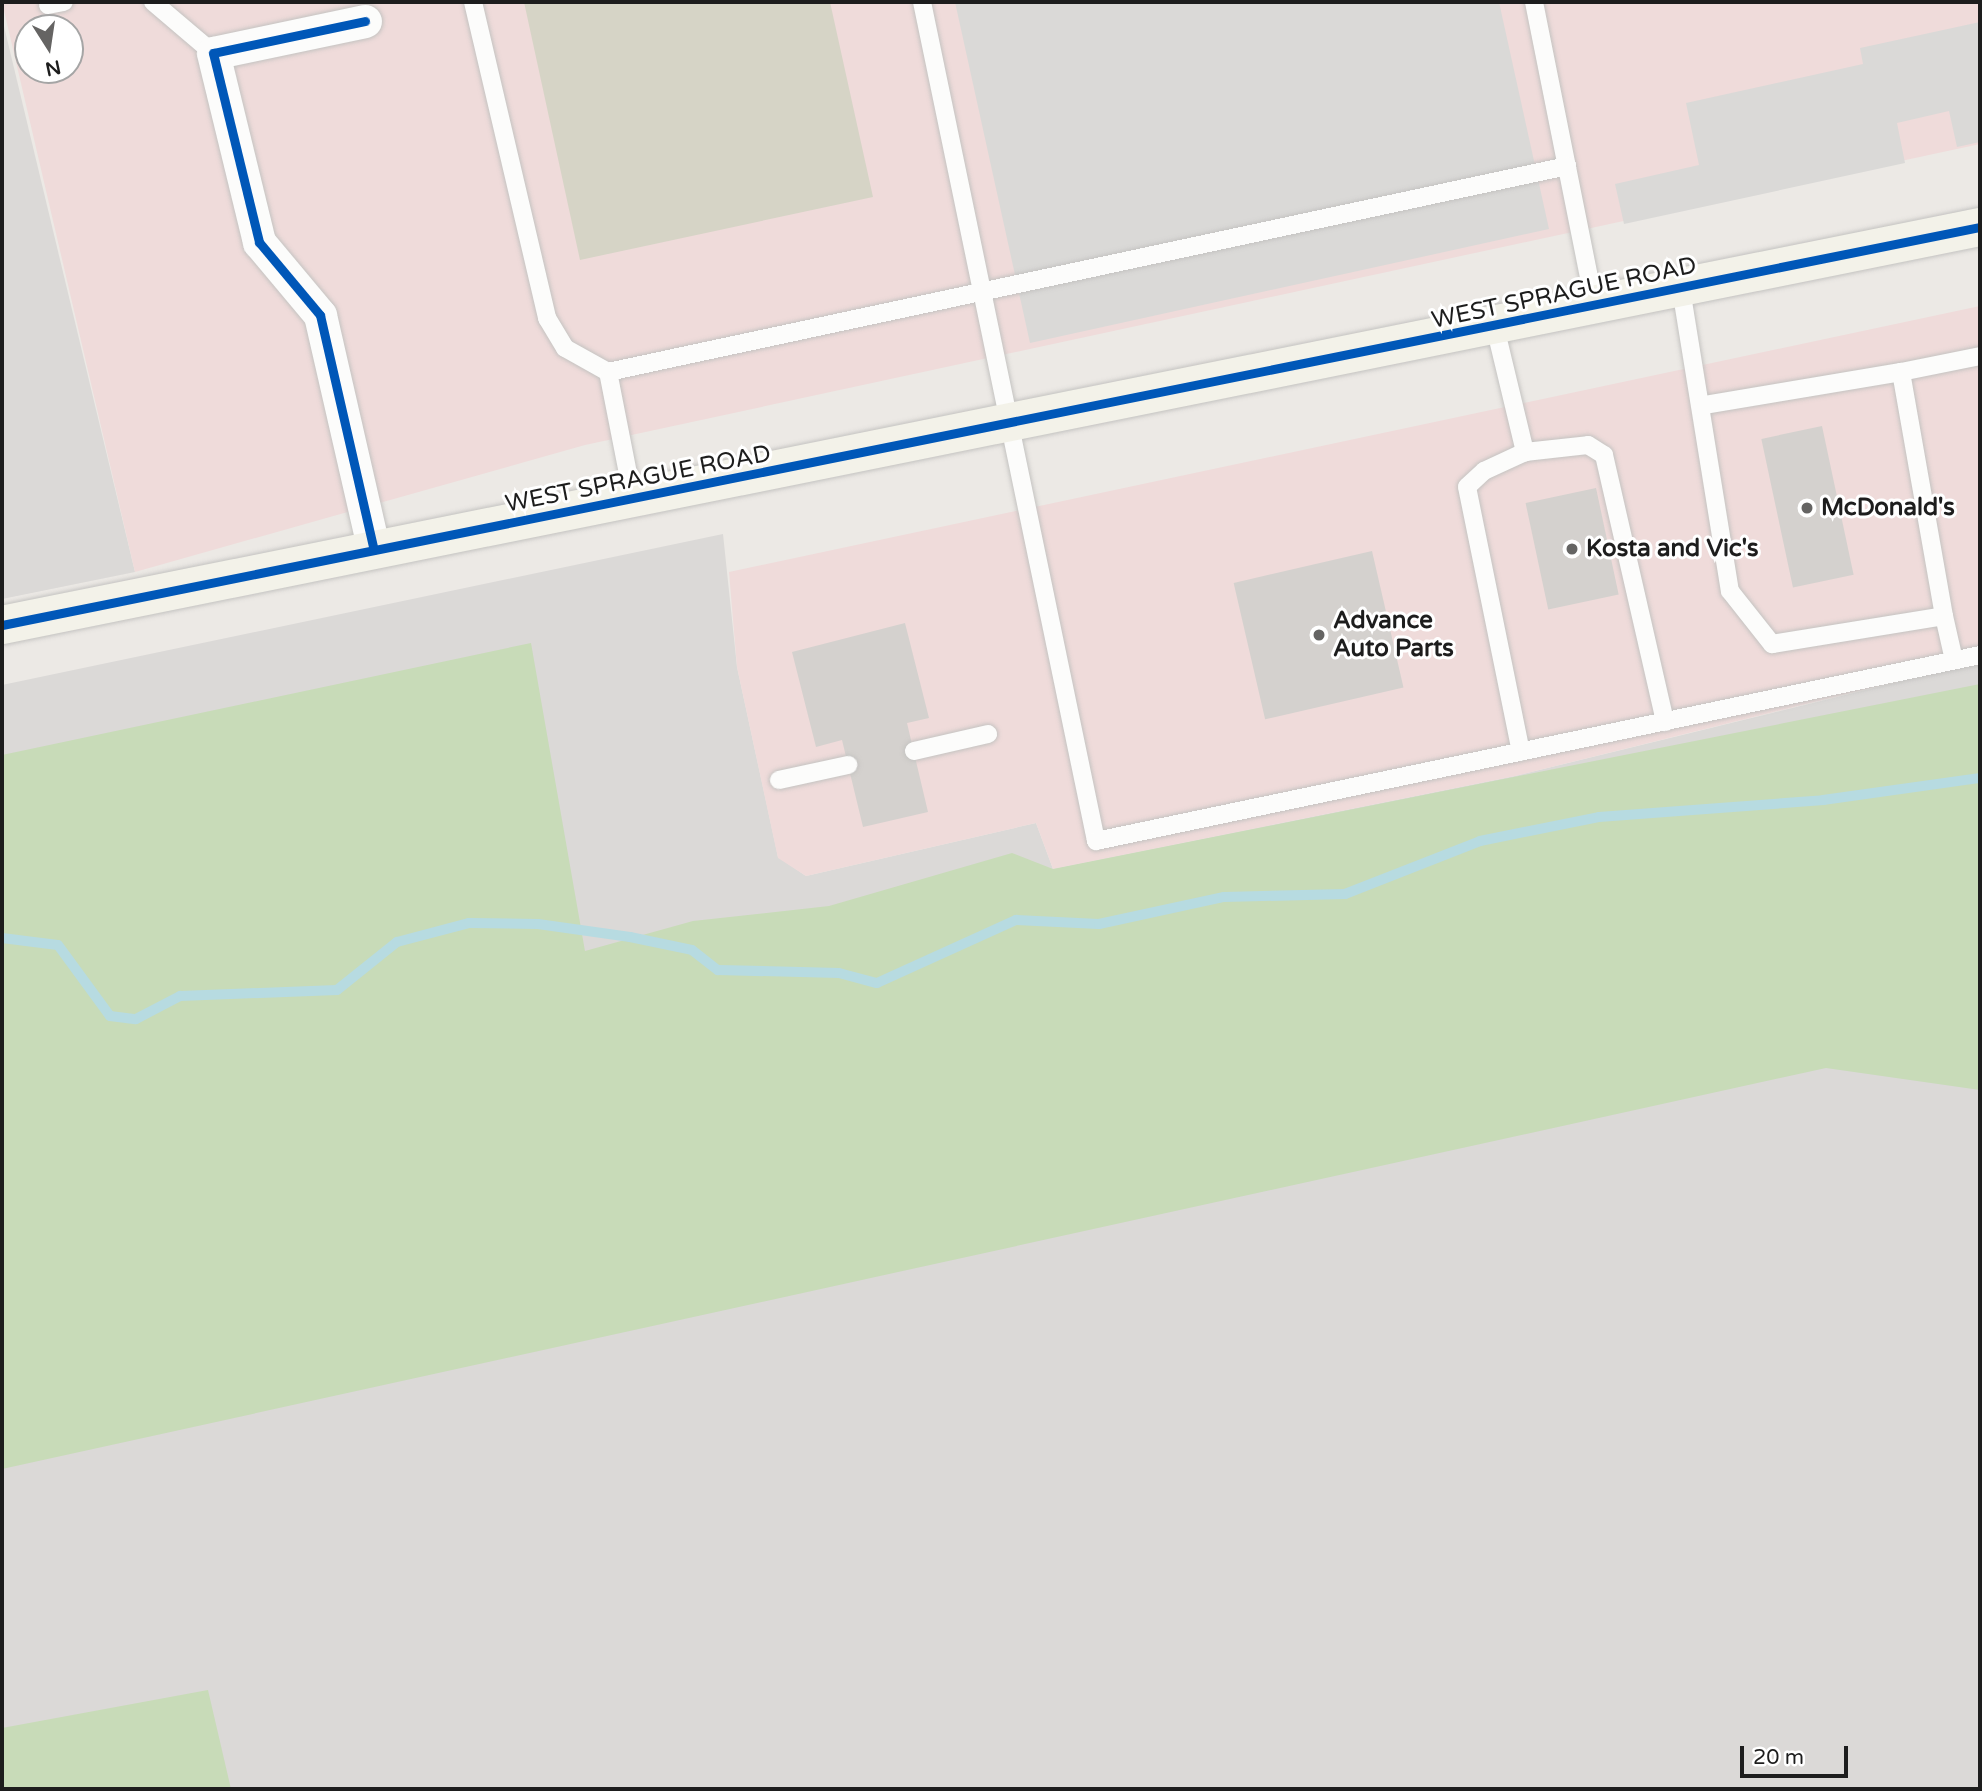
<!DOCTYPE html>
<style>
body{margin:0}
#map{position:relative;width:1982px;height:1791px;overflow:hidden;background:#ece9e5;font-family:"Varela Round",sans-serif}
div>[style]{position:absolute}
.residential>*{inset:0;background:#dbd9d7}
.commercial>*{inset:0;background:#efdbda}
.construction>*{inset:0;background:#d6d4c6}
.forest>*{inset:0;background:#c8dbb8}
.parking>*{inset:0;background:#dad9d7}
.stream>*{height:10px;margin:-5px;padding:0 5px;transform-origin:5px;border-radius:5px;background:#b7dbe1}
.building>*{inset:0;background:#d4d1ce;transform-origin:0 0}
.roads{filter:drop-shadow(0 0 2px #c4c3c1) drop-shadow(0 0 2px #c4c3c1)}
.lane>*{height:18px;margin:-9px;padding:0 9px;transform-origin:9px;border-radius:9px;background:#fcfcfb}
.street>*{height:33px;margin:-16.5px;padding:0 16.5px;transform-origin:16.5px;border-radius:16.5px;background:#fcfcfb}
.secondary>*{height:38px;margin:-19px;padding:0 19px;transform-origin:19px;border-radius:19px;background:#f3f2e9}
.cycleway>*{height:9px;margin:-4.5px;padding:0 4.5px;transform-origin:4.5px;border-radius:4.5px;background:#0057b8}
.dots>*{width:19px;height:19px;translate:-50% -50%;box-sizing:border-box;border:4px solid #fff;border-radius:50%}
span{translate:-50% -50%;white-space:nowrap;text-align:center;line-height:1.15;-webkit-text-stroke:6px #fff;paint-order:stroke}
.street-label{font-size:24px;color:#1d1d1d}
.poi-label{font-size:24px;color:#1d1d1d;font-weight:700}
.left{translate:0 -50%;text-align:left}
.frame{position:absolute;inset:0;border:4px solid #1d1d1d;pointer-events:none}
.north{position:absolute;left:14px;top:14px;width:70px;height:70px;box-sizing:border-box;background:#fff;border:2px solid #a5a5a5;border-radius:50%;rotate:168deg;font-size:19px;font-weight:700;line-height:28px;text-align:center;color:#1d1d1d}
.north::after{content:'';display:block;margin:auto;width:24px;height:32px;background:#656463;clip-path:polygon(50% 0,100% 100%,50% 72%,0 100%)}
.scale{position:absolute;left:1740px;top:1746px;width:108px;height:32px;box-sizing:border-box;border:4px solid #1d1d1d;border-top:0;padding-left:9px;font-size:21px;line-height:24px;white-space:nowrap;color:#1d1d1d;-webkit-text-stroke:5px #fff;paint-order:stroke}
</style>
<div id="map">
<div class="residential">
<div style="clip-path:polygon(2px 18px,135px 572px,2px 599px)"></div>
<div style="clip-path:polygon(723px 534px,737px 667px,778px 857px,806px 876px,1036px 823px,1053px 869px,1515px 776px,1980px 662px,1980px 1789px,2px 1789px,2px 685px)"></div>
</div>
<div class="commercial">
<div style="clip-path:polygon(evenodd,2px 2px,1980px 2px,1980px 144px,585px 445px,135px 572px,2px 2px,28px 28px,70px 28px,70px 70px,28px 70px,28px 28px)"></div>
<div style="clip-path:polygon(1980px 306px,1980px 661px,1515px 776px,1053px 869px,1036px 823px,806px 876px,778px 858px,737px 667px,729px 572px)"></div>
</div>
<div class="construction">
<div style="clip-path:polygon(524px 2px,830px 2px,873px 197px,580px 260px)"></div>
</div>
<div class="forest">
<div style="clip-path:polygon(531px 643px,585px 951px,693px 921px,829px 906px,1012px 853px,1053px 869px,1980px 684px,1980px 1090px,1826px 1068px,2px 1469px,2px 755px)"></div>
<div style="clip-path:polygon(208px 1690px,231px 1789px,2px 1789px,2px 1728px)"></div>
</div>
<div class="parking">
<div style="clip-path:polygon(955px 2px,1499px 2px,1549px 229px,1030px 343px)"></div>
<div style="clip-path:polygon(1980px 22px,1980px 142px,1957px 147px,1949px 111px,1897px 123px,1905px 163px,1624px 224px,1615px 184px,1699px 165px,1686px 103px,1863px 64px,1860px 48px)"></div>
</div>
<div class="stream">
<div style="left:2px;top:938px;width:56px;rotate:7.1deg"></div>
<div style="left:58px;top:945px;width:88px;rotate:53.8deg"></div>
<div style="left:110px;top:1016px;width:26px;rotate:7deg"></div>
<div style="left:136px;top:1019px;width:50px;rotate:-27.6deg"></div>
<div style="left:180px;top:996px;width:157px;rotate:-2.2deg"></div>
<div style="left:337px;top:990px;width:77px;rotate:-38.7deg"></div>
<div style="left:397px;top:942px;width:74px;rotate:-14.8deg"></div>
<div style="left:469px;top:923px;width:69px;rotate:0.8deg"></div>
<div style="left:538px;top:924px;width:93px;rotate:8deg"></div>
<div style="left:630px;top:937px;width:63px;rotate:11.8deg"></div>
<div style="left:692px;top:950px;width:33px;rotate:38deg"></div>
<div style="left:718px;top:970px;width:121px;rotate:1.4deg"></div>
<div style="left:839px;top:973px;width:39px;rotate:15deg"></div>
<div style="left:877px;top:983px;width:153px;rotate:-24.4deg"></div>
<div style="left:1016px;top:920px;width:83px;rotate:2.8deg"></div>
<div style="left:1099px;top:924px;width:128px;rotate:-12.2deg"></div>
<div style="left:1224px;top:897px;width:121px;rotate:-1.4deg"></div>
<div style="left:1345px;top:894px;width:145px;rotate:-21.4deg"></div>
<div style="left:1480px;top:841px;width:121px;rotate:-11.4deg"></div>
<div style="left:1599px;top:817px;width:225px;rotate:-4.3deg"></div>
<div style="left:1823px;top:800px;width:159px;rotate:-8deg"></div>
</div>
<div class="building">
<div style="left:1822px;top:426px;width:152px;height:62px;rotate:78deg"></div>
<div style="left:1596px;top:488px;width:109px;height:72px;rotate:78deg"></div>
<div style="left:1372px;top:551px;width:140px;height:142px;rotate:77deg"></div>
<div style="clip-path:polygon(905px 623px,929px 718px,907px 723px,928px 812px,863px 827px,842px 740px,816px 747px,792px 652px)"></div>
</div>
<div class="roads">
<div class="lane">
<div style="left:153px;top:2px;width:79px;rotate:40.4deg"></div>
<div style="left:473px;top:2px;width:325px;rotate:76.8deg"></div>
<div style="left:547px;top:318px;width:35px;rotate:59deg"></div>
<div style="left:565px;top:348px;width:49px;rotate:29.2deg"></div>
<div style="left:922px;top:2px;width:857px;rotate:78.28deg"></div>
<div style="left:1096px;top:841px;width:903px;rotate:-11.88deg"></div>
<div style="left:1534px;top:2px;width:310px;rotate:78.7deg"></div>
<div style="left:48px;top:5px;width:16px;rotate:-11deg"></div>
<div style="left:1681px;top:289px;width:306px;rotate:80.8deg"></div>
<div style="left:1730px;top:591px;width:68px;rotate:51.6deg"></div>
<div style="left:1772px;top:644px;width:174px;rotate:-9.2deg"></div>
<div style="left:1944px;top:616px;width:248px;rotate:-100deg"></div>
<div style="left:1901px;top:372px;width:200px;rotate:170.5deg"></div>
<div style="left:1495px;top:327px;width:129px;rotate:76.5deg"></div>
<div style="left:1525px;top:452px;width:45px;rotate:155.1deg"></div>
<div style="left:1484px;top:471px;width:23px;rotate:137deg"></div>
<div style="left:1467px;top:487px;width:270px;rotate:78.5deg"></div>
<div style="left:1901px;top:372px;width:81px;rotate:-11.4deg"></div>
<div style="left:1525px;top:452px;width:63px;rotate:-6.3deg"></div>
<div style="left:1588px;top:445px;width:19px;rotate:32deg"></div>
<div style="left:1604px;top:455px;width:274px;rotate:77.1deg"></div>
<div style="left:633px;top:499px;width:129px;rotate:-101.1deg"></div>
<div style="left:608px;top:372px;width:981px;rotate:-12.12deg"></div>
<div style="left:1944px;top:616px;width:45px;rotate:77.2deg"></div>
<div style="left:914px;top:751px;width:76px;rotate:-12.9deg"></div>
<div style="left:779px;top:780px;width:71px;rotate:-12.3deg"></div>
</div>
<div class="street">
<div style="left:365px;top:21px;width:155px;rotate:168.1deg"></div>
<div style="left:213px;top:53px;width:195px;rotate:76.3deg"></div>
<div style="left:259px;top:242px;width:95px;rotate:50.1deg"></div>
<div style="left:320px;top:315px;width:241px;rotate:77.1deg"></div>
</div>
<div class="secondary">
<div style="left:2px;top:625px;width:2018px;rotate:-11.38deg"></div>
</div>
</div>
<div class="cycleway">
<div style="left:365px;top:21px;width:155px;rotate:168.1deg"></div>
<div style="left:213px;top:53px;width:195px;rotate:76.3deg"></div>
<div style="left:259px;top:242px;width:95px;rotate:50.1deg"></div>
<div style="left:320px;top:315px;width:241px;rotate:77.1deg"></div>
<div style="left:2px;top:625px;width:2018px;rotate:-11.38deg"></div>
</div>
<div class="dots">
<div style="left:1807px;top:508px;background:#656463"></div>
<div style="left:1572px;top:549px;background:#656463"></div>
<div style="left:1319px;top:635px;background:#656463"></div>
</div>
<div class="street-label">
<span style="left:1564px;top:293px;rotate:-12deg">WEST SPRAGUE ROAD</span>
<span style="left:638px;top:479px;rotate:-11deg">WEST SPRAGUE ROAD</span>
</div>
<div class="poi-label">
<span class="left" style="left:1821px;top:508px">McDonald's</span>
<span class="left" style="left:1586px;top:549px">Kosta and Vic's</span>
<span class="left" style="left:1333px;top:635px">Advance<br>Auto Parts</span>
</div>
<div class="frame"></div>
<div class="north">N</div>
<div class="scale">20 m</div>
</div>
